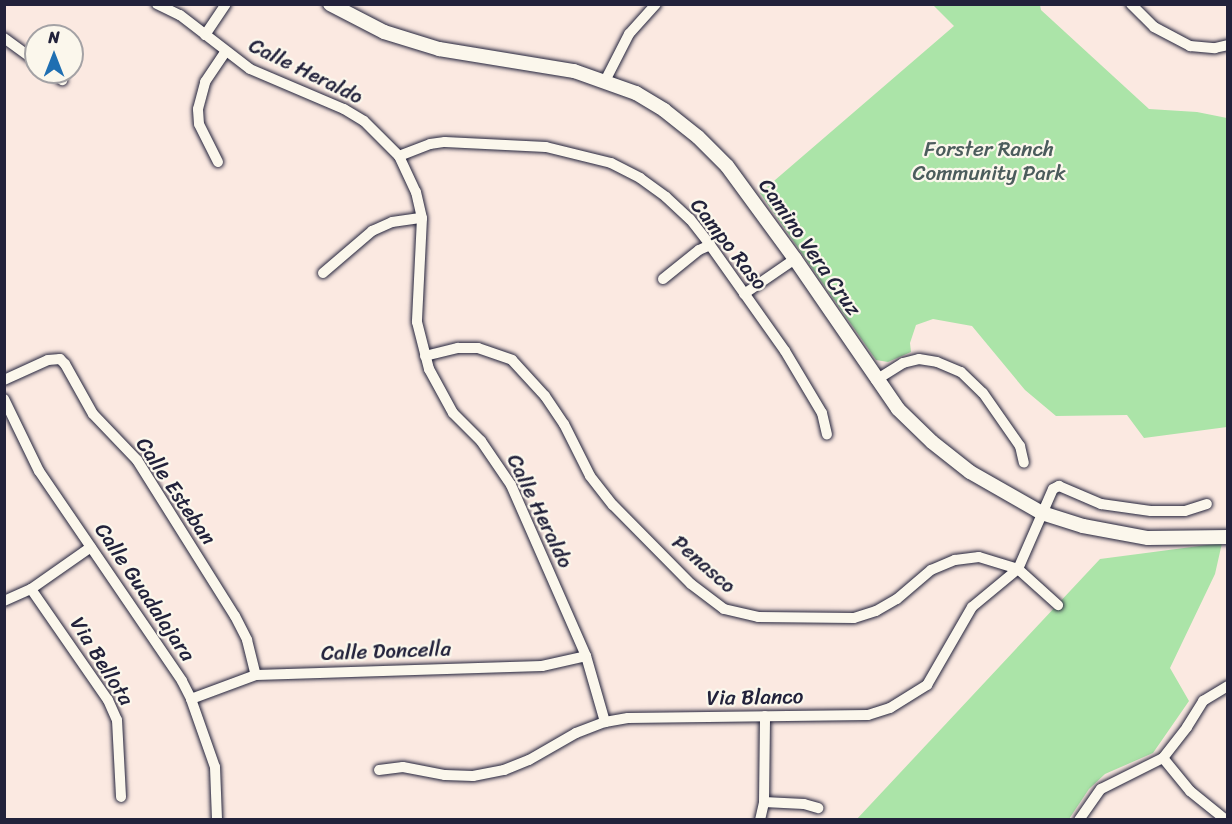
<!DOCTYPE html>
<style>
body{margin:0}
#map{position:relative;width:1232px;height:824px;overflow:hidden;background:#fbe9e1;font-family:Sriracha,sans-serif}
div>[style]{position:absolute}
.green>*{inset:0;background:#abe4a8}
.roads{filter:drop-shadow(0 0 2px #22223b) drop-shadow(0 0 2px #22223b)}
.minor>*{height:10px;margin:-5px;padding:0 5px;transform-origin:5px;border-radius:5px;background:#fbf7ec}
.major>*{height:14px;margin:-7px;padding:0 7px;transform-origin:7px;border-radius:7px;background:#fbf7ec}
span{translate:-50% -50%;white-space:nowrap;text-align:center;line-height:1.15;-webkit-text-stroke:4.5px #fbf7ec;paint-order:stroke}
.street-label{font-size:21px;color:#22223b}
.park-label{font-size:21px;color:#4b5c5c}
.frame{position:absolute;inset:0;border:6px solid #22223b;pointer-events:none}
.north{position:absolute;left:24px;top:24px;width:60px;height:60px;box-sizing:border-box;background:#fbf7ec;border:2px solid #a4a2a5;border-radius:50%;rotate:0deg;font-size:16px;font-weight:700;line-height:24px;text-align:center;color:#22223b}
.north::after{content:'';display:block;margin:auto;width:21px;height:27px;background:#1f6fb2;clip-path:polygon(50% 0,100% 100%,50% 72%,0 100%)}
</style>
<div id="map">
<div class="green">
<div style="clip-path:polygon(933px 5px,1040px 5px,1041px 10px,1149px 109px,1197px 112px,1227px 118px,1227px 427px,1144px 438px,1127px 415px,1056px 416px,1025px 390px,972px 326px,933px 319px,916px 325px,910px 343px,911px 352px,888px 362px,876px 360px,760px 193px,954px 26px)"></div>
<div style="clip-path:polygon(1222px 543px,1215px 574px,1170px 668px,1189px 701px,1153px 753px,1105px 774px,1089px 789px,1069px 819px,856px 820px,1100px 559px)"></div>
</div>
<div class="roads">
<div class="minor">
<div style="left:157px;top:4px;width:25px;rotate:26deg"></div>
<div style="left:180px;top:15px;width:88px;rotate:37.6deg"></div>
<div style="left:250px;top:69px;width:102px;rotate:23.1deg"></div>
<div style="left:344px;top:109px;width:23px;rotate:31deg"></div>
<div style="left:364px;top:121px;width:49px;rotate:45deg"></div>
<div style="left:399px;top:156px;width:40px;rotate:65deg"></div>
<div style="left:416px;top:192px;width:27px;rotate:77deg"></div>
<div style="left:422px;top:218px;width:104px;rotate:92.8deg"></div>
<div style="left:417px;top:322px;width:49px;rotate:75.7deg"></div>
<div style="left:429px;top:369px;width:50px;rotate:61.4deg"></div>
<div style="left:453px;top:413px;width:40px;rotate:45deg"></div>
<div style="left:481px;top:441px;width:53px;rotate:55.7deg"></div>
<div style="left:511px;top:485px;width:187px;rotate:66.3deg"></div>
<div style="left:586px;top:656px;width:69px;rotate:73.9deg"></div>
<div style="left:1131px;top:4px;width:33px;rotate:45deg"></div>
<div style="left:1154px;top:27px;width:41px;rotate:27.8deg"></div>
<div style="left:1190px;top:46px;width:25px;rotate:5deg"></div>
<div style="left:1215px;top:48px;width:13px;rotate:-13deg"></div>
<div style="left:205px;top:35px;width:37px;rotate:-56deg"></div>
<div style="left:4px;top:38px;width:39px;rotate:36deg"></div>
<div style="left:51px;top:72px;width:14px;rotate:36deg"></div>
<div style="left:605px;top:81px;width:53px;rotate:-62.9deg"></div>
<div style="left:629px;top:34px;width:40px;rotate:-48deg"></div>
<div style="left:399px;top:156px;width:33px;rotate:-21deg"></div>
<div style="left:430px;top:144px;width:15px;rotate:-8deg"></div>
<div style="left:445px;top:142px;width:101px;rotate:2.8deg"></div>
<div style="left:546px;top:147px;width:67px;rotate:13.8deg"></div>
<div style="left:611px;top:163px;width:33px;rotate:27deg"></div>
<div style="left:640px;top:178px;width:32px;rotate:36deg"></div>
<div style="left:666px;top:197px;width:33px;rotate:43deg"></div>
<div style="left:690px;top:219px;width:33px;rotate:52deg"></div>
<div style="left:710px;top:245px;width:130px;rotate:54.7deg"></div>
<div style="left:785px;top:351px;width:72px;rotate:59.2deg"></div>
<div style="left:822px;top:413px;width:22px;rotate:77deg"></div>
<div style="left:218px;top:162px;width:42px;rotate:-116.6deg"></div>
<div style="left:199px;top:124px;width:15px;rotate:-94deg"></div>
<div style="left:198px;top:109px;width:28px;rotate:-75deg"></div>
<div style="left:205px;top:82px;width:36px;rotate:-56deg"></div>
<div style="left:323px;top:273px;width:65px;rotate:-40.6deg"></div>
<div style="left:372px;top:231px;width:22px;rotate:-24deg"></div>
<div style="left:392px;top:222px;width:30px;rotate:-8deg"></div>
<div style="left:663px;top:279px;width:46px;rotate:-38.9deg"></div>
<div style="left:699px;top:250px;width:12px;rotate:-24deg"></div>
<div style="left:744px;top:294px;width:62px;rotate:-34.5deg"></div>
<div style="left:425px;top:356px;width:34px;rotate:-14deg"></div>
<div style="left:458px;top:348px;width:20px"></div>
<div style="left:478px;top:348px;width:36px;rotate:19deg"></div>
<div style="left:512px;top:360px;width:49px;rotate:47.5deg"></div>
<div style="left:545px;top:396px;width:34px;rotate:56deg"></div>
<div style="left:564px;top:424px;width:58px;rotate:63.4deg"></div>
<div style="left:590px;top:476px;width:37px;rotate:52deg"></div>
<div style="left:613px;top:505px;width:111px;rotate:45.4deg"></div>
<div style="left:691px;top:584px;width:41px;rotate:37.1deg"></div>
<div style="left:724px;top:609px;width:35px;rotate:13deg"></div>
<div style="left:758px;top:617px;width:96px;rotate:0.6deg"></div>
<div style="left:854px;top:618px;width:23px;rotate:-18deg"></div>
<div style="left:876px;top:611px;width:24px;rotate:-30deg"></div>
<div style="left:897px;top:599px;width:45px;rotate:-40.5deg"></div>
<div style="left:931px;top:570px;width:26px;rotate:-23deg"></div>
<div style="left:955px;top:560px;width:24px;rotate:-7deg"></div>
<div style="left:979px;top:557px;width:41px;rotate:17.1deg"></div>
<div style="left:1018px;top:569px;width:54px;rotate:42deg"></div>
<div style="left:4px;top:380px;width:48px;rotate:-24.4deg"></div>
<div style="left:48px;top:360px;width:12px;rotate:-5deg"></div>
<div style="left:60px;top:359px;width:7px;rotate:45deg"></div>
<div style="left:65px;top:364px;width:57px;rotate:60.8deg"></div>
<div style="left:93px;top:414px;width:64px;rotate:46.3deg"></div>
<div style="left:137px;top:460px;width:184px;rotate:57.9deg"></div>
<div style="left:235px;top:616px;width:27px;rotate:63deg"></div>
<div style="left:247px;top:640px;width:36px;rotate:76deg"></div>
<div style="left:876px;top:380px;width:32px;rotate:-32deg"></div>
<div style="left:903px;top:363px;width:16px;rotate:-14deg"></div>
<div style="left:919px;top:359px;width:18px;rotate:9deg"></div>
<div style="left:937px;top:362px;width:26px;rotate:23deg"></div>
<div style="left:961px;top:372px;width:30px;rotate:44deg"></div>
<div style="left:983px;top:393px;width:65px;rotate:55.1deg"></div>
<div style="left:1020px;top:446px;width:17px;rotate:77deg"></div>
<div style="left:4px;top:399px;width:80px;rotate:64.1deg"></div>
<div style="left:39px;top:471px;width:254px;rotate:55.7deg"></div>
<div style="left:182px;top:681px;width:20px;rotate:63deg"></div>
<div style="left:191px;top:699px;width:72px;rotate:70.6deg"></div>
<div style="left:215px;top:767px;width:53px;rotate:87.8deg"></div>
<div style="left:31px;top:589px;width:135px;rotate:55.3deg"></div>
<div style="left:108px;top:700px;width:22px;rotate:66deg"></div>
<div style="left:117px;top:720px;width:77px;rotate:87deg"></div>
<div style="left:4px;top:601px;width:30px;rotate:-24deg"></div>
<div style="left:31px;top:589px;width:73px;rotate:-35deg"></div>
<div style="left:191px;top:699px;width:69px;rotate:-20.3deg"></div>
<div style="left:256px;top:675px;width:286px;rotate:-1.8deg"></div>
<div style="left:542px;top:666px;width:45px;rotate:-12.8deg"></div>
<div style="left:1163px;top:758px;width:43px;rotate:50.7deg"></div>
<div style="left:1190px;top:791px;width:46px;rotate:38.9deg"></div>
<div style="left:379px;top:770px;width:24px;rotate:-7deg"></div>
<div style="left:403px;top:767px;width:43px;rotate:10.8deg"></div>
<div style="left:445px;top:775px;width:28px;rotate:2deg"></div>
<div style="left:473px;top:776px;width:32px;rotate:-11deg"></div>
<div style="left:504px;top:770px;width:27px;rotate:-22deg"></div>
<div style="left:529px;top:760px;width:54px;rotate:-29.9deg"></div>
<div style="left:576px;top:733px;width:31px;rotate:-21deg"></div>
<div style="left:605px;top:722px;width:23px;rotate:-10deg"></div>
<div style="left:628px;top:718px;width:240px;rotate:-0.7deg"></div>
<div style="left:868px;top:715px;width:23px;rotate:-18deg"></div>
<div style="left:890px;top:708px;width:44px;rotate:-31.9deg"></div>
<div style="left:927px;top:685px;width:90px;rotate:-60deg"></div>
<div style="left:972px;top:607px;width:60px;rotate:-39.6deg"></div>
<div style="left:1018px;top:569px;width:87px;rotate:-66.4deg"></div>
<div style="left:1053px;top:489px;width:7px;rotate:-27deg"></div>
<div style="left:1059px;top:486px;width:46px;rotate:23.2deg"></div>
<div style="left:1101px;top:504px;width:50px;rotate:8deg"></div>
<div style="left:1151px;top:511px;width:34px"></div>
<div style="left:1185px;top:511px;width:23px;rotate:-18deg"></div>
<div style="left:764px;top:802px;width:40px;rotate:2.9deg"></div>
<div style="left:804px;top:804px;width:15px;rotate:16deg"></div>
<div style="left:760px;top:820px;width:18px;rotate:-77deg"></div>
<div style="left:764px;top:802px;width:86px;rotate:-89.3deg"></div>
<div style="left:1079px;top:820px;width:38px;rotate:-55deg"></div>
<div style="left:1101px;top:789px;width:69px;rotate:-26.6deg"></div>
<div style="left:1163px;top:758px;width:39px;rotate:-52deg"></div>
<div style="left:1187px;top:727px;width:31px;rotate:-58deg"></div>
<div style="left:1203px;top:701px;width:29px;rotate:-31deg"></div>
</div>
<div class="major">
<div style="left:330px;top:4px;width:61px;rotate:27.4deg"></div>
<div style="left:384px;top:32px;width:58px;rotate:17.2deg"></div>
<div style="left:439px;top:49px;width:137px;rotate:9.3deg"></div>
<div style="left:574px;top:71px;width:66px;rotate:19.5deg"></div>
<div style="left:636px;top:93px;width:33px;rotate:31deg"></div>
<div style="left:664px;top:110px;width:43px;rotate:38.5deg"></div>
<div style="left:698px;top:137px;width:41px;rotate:45deg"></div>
<div style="left:727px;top:166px;width:115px;rotate:53.8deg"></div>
<div style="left:795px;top:259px;width:182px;rotate:55.5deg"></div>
<div style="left:898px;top:409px;width:47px;rotate:44.1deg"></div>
<div style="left:932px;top:442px;width:48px;rotate:38.3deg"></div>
<div style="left:970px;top:472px;width:83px;rotate:29.7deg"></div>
<div style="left:1042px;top:513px;width:43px;rotate:17.6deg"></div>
<div style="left:1083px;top:526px;width:66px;rotate:10.5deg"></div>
<div style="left:1148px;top:538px;width:80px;rotate:-0.7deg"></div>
</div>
</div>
<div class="street-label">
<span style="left:306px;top:71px;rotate:26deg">Calle Heraldo</span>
<span style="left:729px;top:244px;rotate:52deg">Campo Raso</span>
<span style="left:810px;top:247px;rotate:55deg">Camino Vera Cruz</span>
<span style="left:176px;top:491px;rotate:56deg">Calle Esteban</span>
<span style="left:540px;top:511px;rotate:64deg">Calle Heraldo</span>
<span style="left:704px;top:564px;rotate:41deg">Penasco</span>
<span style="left:145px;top:592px;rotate:56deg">Calle Guadalajara</span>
<span style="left:386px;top:651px;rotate:-2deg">Calle Doncella</span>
<span style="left:102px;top:661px;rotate:58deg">Via Bellota</span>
<span style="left:755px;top:697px;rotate:-1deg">Via Blanco</span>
</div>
<div class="park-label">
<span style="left:989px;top:161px">Forster Ranch<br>Community Park</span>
</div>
<div class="frame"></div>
<div class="north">N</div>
</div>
